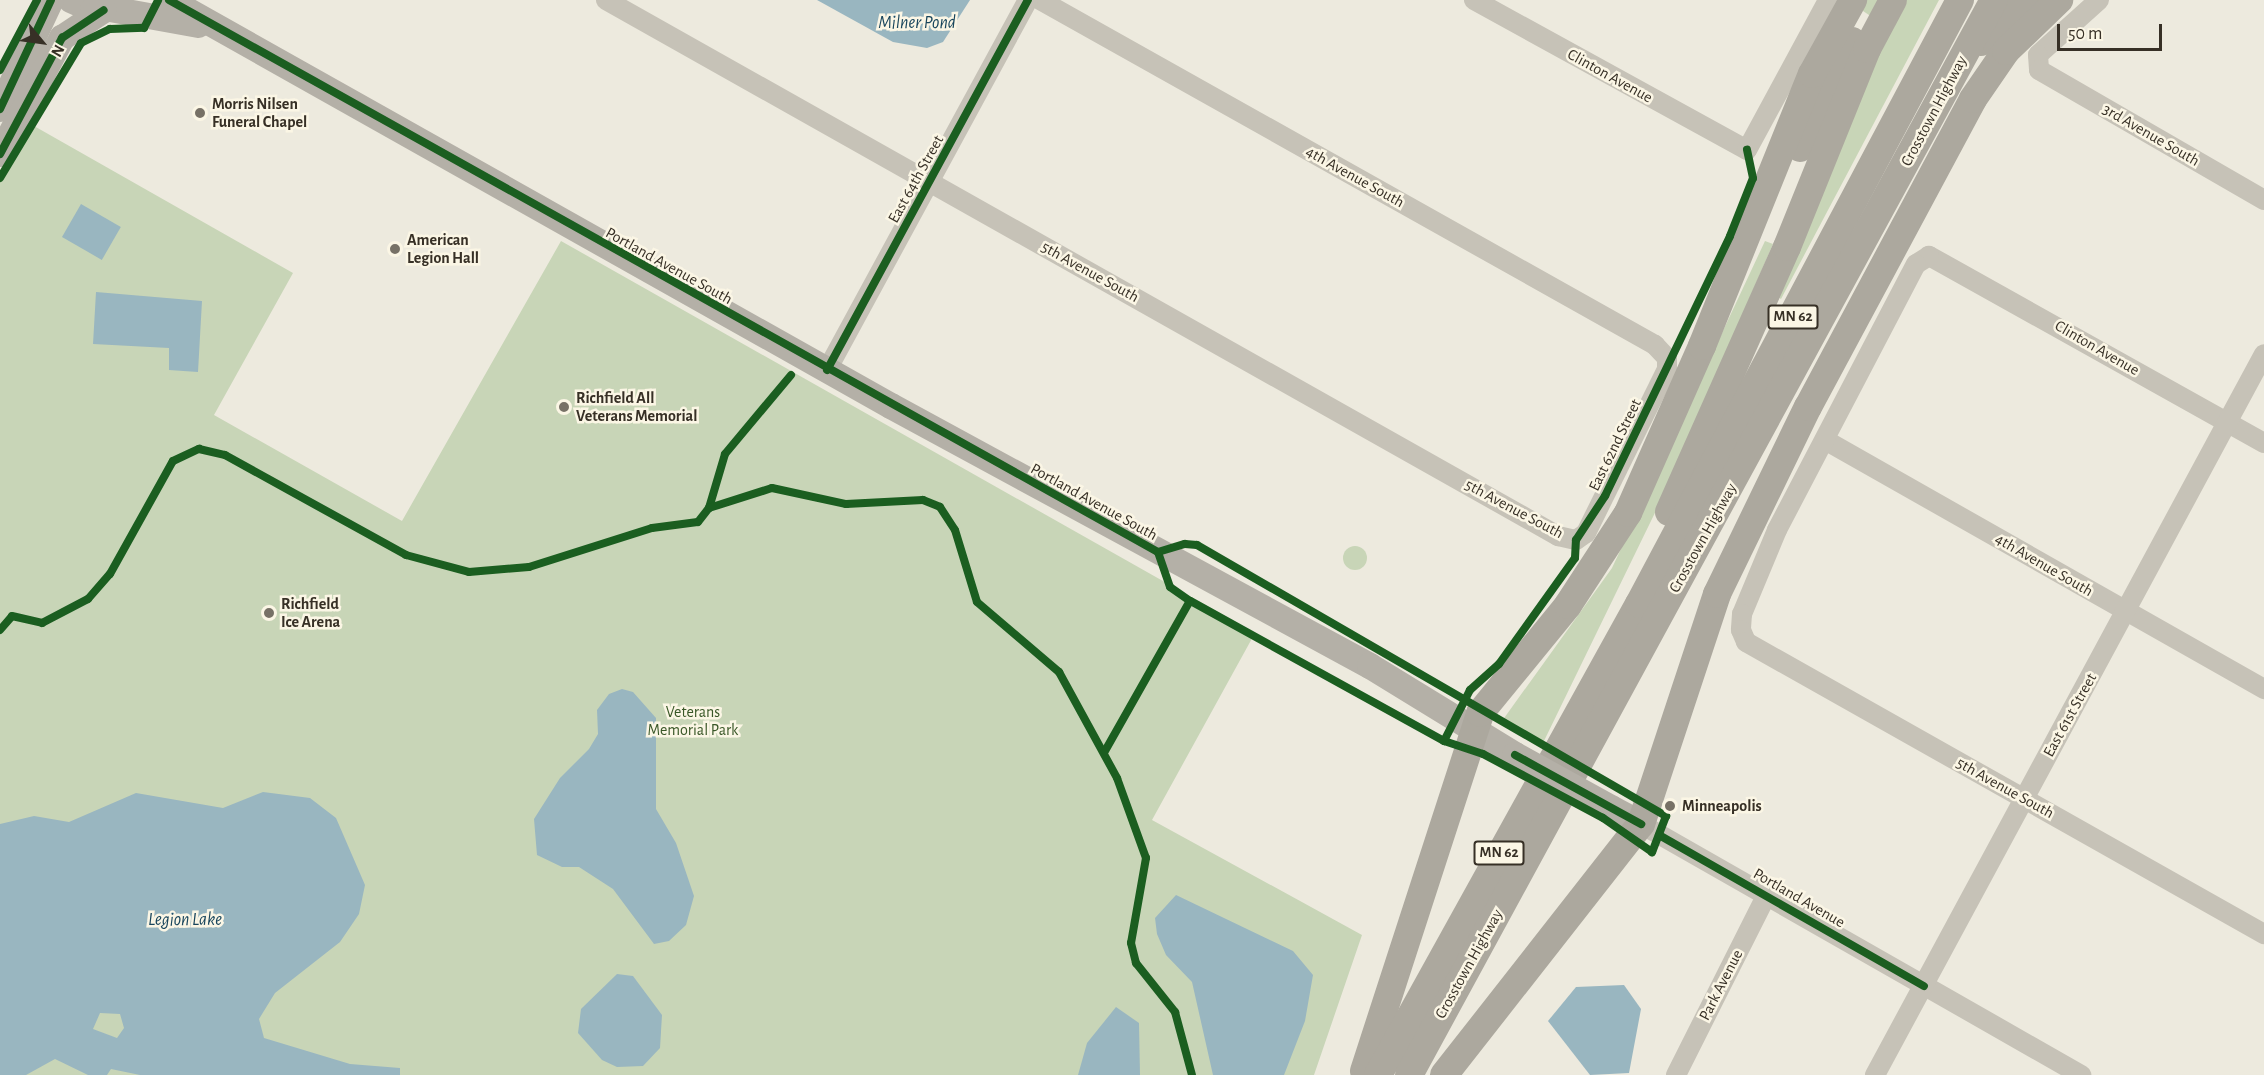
<!DOCTYPE html>
<style>
body{margin:0}
#map{position:relative;width:2264px;height:1075px;overflow:hidden;background:#edeade;font-family:"Alegreya Sans",sans-serif}
div>[style]{position:absolute}
.green>*{inset:0;background:#c8d5b7}
.round{border-radius:50%}
.water>*{inset:0;background:#99b6c0;transform-origin:0 0}
.minor>*{height:20px;margin:-10px;padding:0 10px;transform-origin:10px;border-radius:10px;background:#c6c2b7}
.major>*{height:26px;margin:-13px;padding:0 13px;transform-origin:13px;border-radius:13px;background:#b4b0a7}
.highway>*{height:28px;margin:-14px;padding:0 14px;transform-origin:14px;border-radius:14px;background:#aca89e}
.major-bridge>*{height:26px;margin:-13px;padding:0 13px;transform-origin:13px;border-radius:13px;background:#b4b0a7}
.cycleway>*{height:8px;margin:-4px;padding:0 4px;transform-origin:4px;border-radius:4px;background:#1b5e20}
.dots>*{width:16px;height:16px;translate:-50% -50%;box-sizing:border-box;border:3px solid #fbf6e5;border-radius:50%}
span{translate:-50% -50%;white-space:nowrap;text-align:center;line-height:1.15;-webkit-text-stroke:5px #fbf6e5;paint-order:stroke}
.shield-label span{padding:2px 4px;background:#fbf6e5;border:2px solid;border-radius:4px;-webkit-text-stroke-width:0}
.shield-label{font-size:15px;color:#373026;font-weight:700}
.street-label{font-size:16px;color:#373026}
.poi-label{font-size:16px;color:#373026;font-weight:700}
.left{translate:0 -50%;text-align:left}
.park-label{font-size:16px;color:#395727}
.water-label{font-size:18px;color:#18455c;font-style:italic}
.north{position:absolute;left:12px;top:12px;width:60px;height:60px;-webkit-text-stroke:4px #fbf6e5;paint-order:stroke;rotate:119deg;font-size:16px;font-weight:700;line-height:24px;text-align:center;color:#373026}
.north::after{content:'';display:block;margin:auto;width:21px;height:27px;background:#373026;clip-path:polygon(50% 0,100% 100%,50% 72%,0 100%)}
.scale{position:absolute;left:2057px;top:24px;width:105px;height:27px;box-sizing:border-box;border:3px solid #373026;border-top:0;padding-left:8px;font-size:18px;line-height:21px;white-space:nowrap;color:#373026;-webkit-text-stroke:4px #fbf6e5;paint-order:stroke}
</style>
<div id="map">
<div class="green">
<div style="clip-path:polygon(1860px 0,1939px 0,1781px 299px,1775px 295px,1890px 29px,1860px 9px)"></div>
<div style="clip-path:polygon(27px 122px,293px 273px,214px 415px,402px 521px,561px 241px,1255px 633px,1152px 820px,1362px 935px,1314px 1075px,0 1075px,0 172px)"></div>
<div style="clip-path:polygon(1765px 241px,1773px 244px,1668px 486px,1543px 743px,1502px 721px,1612px 568px)"></div>
<div class="round" style="left:1343px;top:546px;width:24px;height:24px"></div>
</div>
<div class="water">
<div style="clip-path:polygon(817px 0,970px 0,943px 42px,927px 48px,893px 42px)"></div>
<div style="left:81px;top:204px;width:46px;height:38px;rotate:30deg"></div>
<div style="clip-path:polygon(96px 292px,202px 301px,198px 372px,169px 370px,169px 348px,93px 344px)"></div>
<div style="clip-path:polygon(622px 689px,633px 692px,656px 718px,656px 809px,676px 843px,694px 896px,686px 925px,669px 941px,654px 944px,613px 889px,579px 867px,562px 867px,537px 855px,534px 819px,560px 778px,589px 749px,598px 734px,597px 710px,609px 694px)"></div>
<div style="clip-path:polygon(evenodd,263px 792px,310px 798px,336px 818px,365px 885px,359px 914px,340px 942px,275px 993px,259px 1019px,264px 1038px,350px 1064px,400px 1068px,400px 1075px,140px 1075px,111px 1069px,107px 1075px,88px 1075px,55px 1059px,26px 1075px,0 1075px,0 824px,34px 816px,69px 822px,136px 793px,223px 808px,263px 792px,100px 1013px,120px 1014px,124px 1028px,117px 1038px,93px 1029px,100px 1013px)"></div>
<div style="clip-path:polygon(1176px 895px,1293px 951px,1313px 975px,1305px 1021px,1284px 1075px,1213px 1075px,1192px 982px,1166px 955px,1157px 934px,1155px 918px)"></div>
<div style="clip-path:polygon(617px 974px,633px 976px,662px 1015px,660px 1048px,643px 1066px,617px 1067px,602px 1060px,578px 1033px,581px 1009px)"></div>
<div style="clip-path:polygon(1624px 985px,1641px 1009px,1629px 1073px,1590px 1075px,1548px 1021px,1576px 987px)"></div>
<div style="clip-path:polygon(1116px 1007px,1139px 1023px,1140px 1075px,1078px 1075px,1087px 1043px)"></div>
</div>
<div class="minor">
<div style="left:606px;top:0;width:1093px;rotate:29.38deg"></div>
<div style="left:1558px;top:536px;width:18px;rotate:13deg"></div>
<div style="left:1576px;top:540px;width:12px;rotate:-35deg"></div>
<div style="left:1586px;top:533px;width:183px;rotate:-63.7deg"></div>
<div style="left:1667px;top:369px;width:11px;rotate:-90deg"></div>
<div style="left:1667px;top:358px;width:18px;rotate:-133deg"></div>
<div style="left:1655px;top:345px;width:705px;rotate:-150.71deg"></div>
<div style="left:1474px;top:0;width:311px;rotate:28.8deg"></div>
<div style="left:1747px;top:150px;width:170px;rotate:-61.6deg"></div>
<div style="left:2099px;top:0;width:82px;rotate:138deg"></div>
<div style="left:2038px;top:55px;width:15px;rotate:86deg"></div>
<div style="left:2039px;top:70px;width:260px;rotate:30deg"></div>
<div style="left:827px;top:370px;width:421px;rotate:-61.5deg"></div>
<div style="left:1825px;top:440px;width:505px;rotate:29.56deg"></div>
<div style="left:2264px;top:443px;width:384px;rotate:-150.8deg"></div>
<div style="left:1929px;top:256px;width:15px;rotate:148deg"></div>
<div style="left:1916px;top:264px;width:300px;rotate:117.6deg"></div>
<div style="left:1777px;top:530px;width:91px;rotate:112.6deg"></div>
<div style="left:1742px;top:614px;width:16px;rotate:94deg"></div>
<div style="left:1741px;top:630px;width:13px;rotate:67deg"></div>
<div style="left:1746px;top:642px;width:595px;rotate:29.41deg"></div>
<div style="left:1641px;top:824px;width:507px;rotate:29.7deg"></div>
<div style="left:1676px;top:1075px;width:203px;rotate:-63.3deg"></div>
<div style="left:1875px;top:1075px;width:819px;rotate:-61.65deg"></div>
</div>
<div class="major">
<div style="left:71px;top:0;width:24px;rotate:24deg"></div>
<div style="left:93px;top:10px;width:17px;rotate:-3deg"></div>
<div style="left:169px;top:0;width:828px;rotate:29.35deg"></div>
<div style="left:891px;top:406px;width:545px;rotate:28.49deg"></div>
<div style="left:1370px;top:666px;width:170px;rotate:31.5deg"></div>
<div style="left:110px;top:9px;width:90px;rotate:10.2deg"></div>
<div style="left:0;top:109px;width:120px;rotate:-64.9deg"></div>
<div style="left:0;top:154px;width:132px;rotate:-61.9deg"></div>
<div style="left:62px;top:38px;width:50px;rotate:-33.7deg"></div>
<div style="left:1611px;top:808px;width:34px;rotate:28deg"></div>
</div>
<div class="highway">
<div style="left:1981px;top:42px;width:62px;rotate:-43deg"></div>
<div style="left:1800px;top:148px;width:119px;rotate:-64.1deg"></div>
<div style="left:1669px;top:512px;width:290px;rotate:-66deg"></div>
<div style="left:1787px;top:247px;width:214px;rotate:-68deg"></div>
<div style="left:1867px;top:49px;width:55px;rotate:-62deg"></div>
<div style="left:1364px;top:1071px;width:376px;rotate:-72deg"></div>
<div style="left:1480px;top:713px;width:139px;rotate:-50.8deg"></div>
<div style="left:1568px;top:605px;width:110px;rotate:-56.9deg"></div>
<div style="left:1628px;top:513px;width:183px;rotate:-66.1deg"></div>
<div style="left:1702px;top:346px;width:293px;rotate:-68deg"></div>
<div style="left:1812px;top:74px;width:85px;rotate:-61deg"></div>
<div style="left:1378px;top:1075px;width:538px;rotate:-61.01deg"></div>
<div style="left:1639px;top:604px;width:684px;rotate:-62.01deg"></div>
<div style="left:1409px;top:1075px;width:1224px;rotate:-61.45deg"></div>
<div style="left:1444px;top:1075px;width:319px;rotate:-51.9deg"></div>
<div style="left:1641px;top:824px;width:242px;rotate:-71.7deg"></div>
<div style="left:1717px;top:594px;width:208px;rotate:-64.1deg"></div>
<div style="left:1808px;top:407px;width:349px;rotate:-61.8deg"></div>
<div style="left:1973px;top:99px;width:58px;rotate:-55.5deg"></div>
<div style="left:2006px;top:51px;width:74px;rotate:-43.9deg"></div>
</div>
<div class="major-bridge">
<div style="left:1515px;top:755px;width:110px;rotate:28.9deg"></div>
</div>
<div class="cycleway">
<div style="left:169px;top:0;width:1133px;rotate:29.17deg"></div>
<div style="left:0;top:70px;width:79px;rotate:-62.1deg"></div>
<div style="left:0;top:109px;width:120px;rotate:-64.9deg"></div>
<div style="left:0;top:154px;width:132px;rotate:-61.9deg"></div>
<div style="left:62px;top:38px;width:50px;rotate:-33.7deg"></div>
<div style="left:0;top:178px;width:157px;rotate:-59deg"></div>
<div style="left:81px;top:43px;width:32px;rotate:-26deg"></div>
<div style="left:110px;top:29px;width:34px;rotate:-2deg"></div>
<div style="left:144px;top:28px;width:31px;rotate:-63deg"></div>
<div style="left:827px;top:370px;width:421px;rotate:-61.5deg"></div>
<div style="left:709px;top:508px;width:56px;rotate:-73.5deg"></div>
<div style="left:725px;top:454px;width:103px;rotate:-50.1deg"></div>
<div style="left:1185px;top:544px;width:12px;rotate:5deg"></div>
<div style="left:1197px;top:545px;width:542px;rotate:30.02deg"></div>
<div style="left:1666px;top:816px;width:39px;rotate:111deg"></div>
<div style="left:1652px;top:852px;width:60px;rotate:-145.2deg"></div>
<div style="left:1603px;top:818px;width:136px;rotate:-151.9deg"></div>
<div style="left:1483px;top:754px;width:41px;rotate:-161.6deg"></div>
<div style="left:1444px;top:741px;width:290px;rotate:-151.1deg"></div>
<div style="left:1190px;top:601px;width:24px;rotate:-145deg"></div>
<div style="left:1170px;top:587px;width:37px;rotate:-109deg"></div>
<div style="left:1158px;top:552px;width:28px;rotate:-17deg"></div>
<div style="left:0;top:630px;width:18px;rotate:-49deg"></div>
<div style="left:12px;top:616px;width:31px;rotate:13deg"></div>
<div style="left:42px;top:623px;width:52px;rotate:-27.6deg"></div>
<div style="left:88px;top:599px;width:33px;rotate:-49deg"></div>
<div style="left:110px;top:574px;width:129px;rotate:-60.9deg"></div>
<div style="left:173px;top:461px;width:29px;rotate:-25deg"></div>
<div style="left:199px;top:449px;width:27px;rotate:13deg"></div>
<div style="left:225px;top:455px;width:207px;rotate:28.9deg"></div>
<div style="left:406px;top:555px;width:65px;rotate:15.1deg"></div>
<div style="left:469px;top:572px;width:60px;rotate:-4.8deg"></div>
<div style="left:529px;top:567px;width:129px;rotate:-17.6deg"></div>
<div style="left:652px;top:528px;width:46px;rotate:-7.4deg"></div>
<div style="left:698px;top:522px;width:18px;rotate:-52deg"></div>
<div style="left:709px;top:508px;width:66px;rotate:-17.6deg"></div>
<div style="left:772px;top:488px;width:76px;rotate:12.2deg"></div>
<div style="left:846px;top:504px;width:77px;rotate:-3deg"></div>
<div style="left:923px;top:500px;width:18px;rotate:22deg"></div>
<div style="left:940px;top:507px;width:27px;rotate:57deg"></div>
<div style="left:955px;top:530px;width:75px;rotate:73deg"></div>
<div style="left:977px;top:602px;width:108px;rotate:40.5deg"></div>
<div style="left:1059px;top:672px;width:121px;rotate:61.3deg"></div>
<div style="left:1117px;top:778px;width:85px;rotate:70.1deg"></div>
<div style="left:1146px;top:858px;width:86px;rotate:100deg"></div>
<div style="left:1131px;top:943px;width:21px;rotate:76deg"></div>
<div style="left:1136px;top:963px;width:63px;rotate:51.5deg"></div>
<div style="left:1175px;top:1012px;width:65px;rotate:74.9deg"></div>
<div style="left:1444px;top:741px;width:57px;rotate:-63deg"></div>
<div style="left:1470px;top:690px;width:39px;rotate:-42deg"></div>
<div style="left:1499px;top:664px;width:130px;rotate:-54.4deg"></div>
<div style="left:1575px;top:558px;width:18px;rotate:-87deg"></div>
<div style="left:1576px;top:540px;width:53px;rotate:-56.6deg"></div>
<div style="left:1605px;top:496px;width:288px;rotate:-64.3deg"></div>
<div style="left:1730px;top:236px;width:62px;rotate:-68.4deg"></div>
<div style="left:1753px;top:178px;width:29px;rotate:-102deg"></div>
<div style="left:1105px;top:751px;width:172px;rotate:-60.5deg"></div>
<div style="left:1515px;top:755px;width:144px;rotate:28.7deg"></div>
<div style="left:1659px;top:835px;width:305px;rotate:29.7deg"></div>
</div>
<div class="dots">
<div style="left:200px;top:113px;background:#777166"></div>
<div style="left:395px;top:249px;background:#777166"></div>
<div style="left:564px;top:407px;background:#777166"></div>
<div style="left:269px;top:613px;background:#777166"></div>
<div style="left:1670px;top:806px;background:#777166"></div>
</div>
<div class="shield-label">
<span style="left:1793px;top:317px">MN 62</span>
<span style="left:1499px;top:853px">MN 62</span>
</div>
<div class="street-label">
<span style="left:1610px;top:76px;rotate:29deg">Clinton Avenue</span>
<span style="left:1934px;top:111px;rotate:-62deg">Crosstown Highway</span>
<span style="left:2151px;top:135px;rotate:30deg">3rd Avenue South</span>
<span style="left:1355px;top:177px;rotate:29deg">4th Avenue South</span>
<span style="left:916px;top:179px;rotate:-61deg">East 64th Street</span>
<span style="left:669px;top:266px;rotate:29deg">Portland Avenue South</span>
<span style="left:1090px;top:272px;rotate:29deg">5th Avenue South</span>
<span style="left:2097px;top:348px;rotate:30deg">Clinton Avenue</span>
<span style="left:1615px;top:445px;rotate:-64deg">East 62nd Street</span>
<span style="left:1094px;top:502px;rotate:29deg">Portland Avenue South</span>
<span style="left:1514px;top:509px;rotate:28deg">5th Avenue South</span>
<span style="left:1703px;top:538px;rotate:-61deg">Crosstown Highway</span>
<span style="left:2044px;top:565px;rotate:30deg">4th Avenue South</span>
<span style="left:2070px;top:715px;rotate:-61deg">East 61st Street</span>
<span style="left:2005px;top:788px;rotate:29deg">5th Avenue South</span>
<span style="left:1799px;top:898px;rotate:30deg">Portland Avenue</span>
<span style="left:1469px;top:964px;rotate:-61deg">Crosstown Highway</span>
<span style="left:1721px;top:985px;rotate:-63deg">Park Avenue</span>
</div>
<div class="poi-label">
<span class="left" style="left:212px;top:113px">Morris Nilsen<br>Funeral Chapel</span>
<span class="left" style="left:407px;top:249px">American<br>Legion Hall</span>
<span class="left" style="left:576px;top:407px">Richfield All<br>Veterans Memorial</span>
<span class="left" style="left:281px;top:613px">Richfield<br>Ice Arena</span>
<span class="left" style="left:1682px;top:806px">Minneapolis</span>
</div>
<div class="park-label">
<span style="left:693px;top:721px">Veterans<br>Memorial Park</span>
</div>
<div class="water-label">
<span style="left:917px;top:23px">Milner Pond</span>
<span style="left:185px;top:920px">Legion Lake</span>
</div>
<div class="north">N</div>
<div class="scale">50 m</div>
</div>
